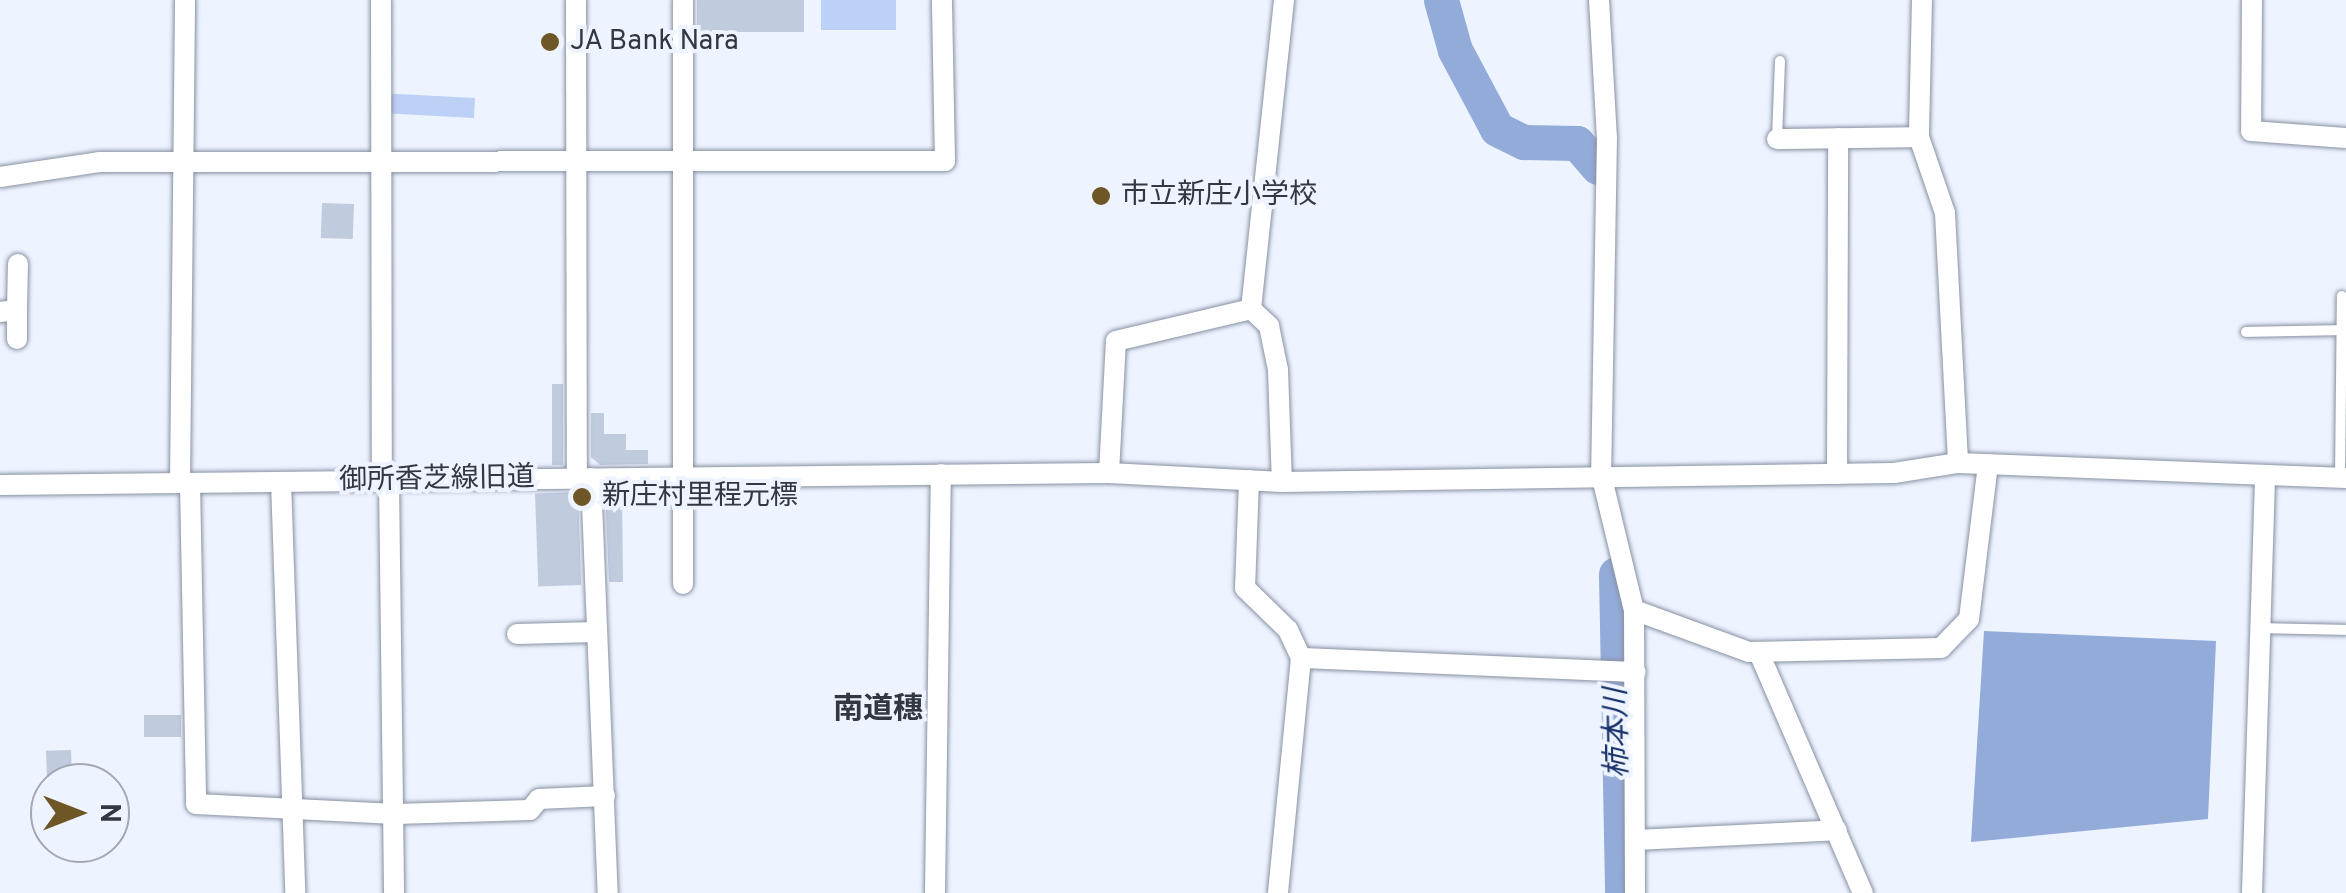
<!DOCTYPE html>
<meta charset="utf-8">
<style>
body{margin:0}
#map{position:relative;width:2346px;height:893px;overflow:hidden;background:#edf3ff;font-family:Overpass,"Noto Sans JP",sans-serif}
div>[style]{position:absolute}
.green>*{inset:0;background:#bdd0f5;transform-origin:0 0}
.water>*{inset:0;background:#93abd8}
.river>*{height:35px;margin:-17.5px;padding:0 17.5px;transform-origin:17.5px;border-radius:17.5px;background:#93abd8}
.building>*{inset:0;background:#c1cbde;transform-origin:0 0}
.roads{filter:drop-shadow(0 0 2px #8891a3) drop-shadow(0 0 2px #8891a3)}
.service>*{height:10px;margin:-5px;padding:0 5px;transform-origin:5px;border-radius:5px;background:#fff}
.minor>*{height:20px;margin:-10px;padding:0 10px;transform-origin:10px;border-radius:10px;background:#fff}
.dots>*{width:28px;height:28px;translate:-50% -50%;box-sizing:border-box;border:5px solid #edf3ff;border-radius:50%}
span{translate:-50% -50%;white-space:nowrap;text-align:center;line-height:1.15;-webkit-text-stroke:8px #edf3ff;paint-order:stroke}
.poi-label{font-size:28px;color:#33373f}
.left{translate:0 -50%;text-align:left}
.street-label{font-size:28px;color:#33373f}
.neighbourhood-label{font-size:30px;color:#33373f;font-weight:700}
.water-label{font-size:30px;color:#193269;font-style:italic}
.north{position:absolute;left:30px;top:763px;width:100px;height:100px;box-sizing:border-box;background:#edf3ff;border:2px solid #a3a8b2;border-radius:50%;rotate:90deg;font-size:28px;font-weight:700;line-height:40px;text-align:center;color:#33373f}
.north::after{content:'';display:block;margin:auto;width:35px;height:45px;background:#6e5626;clip-path:polygon(50% 0,100% 100%,50% 72%,0 100%)}
</style>
<div id="map">
<div class="green">
<div style="left:821px;top:0;width:75px;height:30px"></div>
<div style="left:475px;top:98px;width:20px;height:88px;rotate:93deg"></div>
</div>
<div class="water">
<div style="clip-path:polygon(1984px 631px,2216px 641px,2208px 819px,1971px 842px)"></div>
</div>
<div class="river">
<div style="left:1441px;top:0;width:52px;rotate:74.4deg"></div>
<div style="left:1455px;top:50px;width:89px;rotate:62deg"></div>
<div style="left:1497px;top:129px;width:30px;rotate:26deg"></div>
<div style="left:1524px;top:142px;width:53px;rotate:1.1deg"></div>
<div style="left:1577px;top:143px;width:32px;rotate:49deg"></div>
<div style="left:1616px;top:574px;width:319px;rotate:88.9deg"></div>
</div>
<div class="building">
<div style="left:697px;top:0;width:107px;height:32px"></div>
<div style="left:322px;top:203px;width:32px;height:35px;rotate:2deg"></div>
<div style="left:552px;top:384px;width:11px;height:81px"></div>
<div style="clip-path:polygon(591px 413px,604px 413px,604px 434px,626px 434px,626px 450px,648px 450px,648px 464px,600px 465px,591px 457px)"></div>
<div style="left:578px;top:492px;width:93px;height:43px;rotate:88deg"></div>
<div style="clip-path:polygon(605px 492px,622px 492px,623px 582px,609px 582px)"></div>
<div style="left:181px;top:715px;width:22px;height:37px;rotate:90deg"></div>
<div style="left:71px;top:750px;width:33px;height:25px;rotate:88deg"></div>
</div>
<div class="roads">
<div class="service">
<div style="left:1777px;top:139px;width:78px;rotate:-87.8deg"></div>
<div style="left:2246px;top:332px;width:96px;rotate:-1.2deg"></div>
<div style="left:2340px;top:478px;width:182px;rotate:-89.4deg"></div>
<div style="left:2261px;top:628px;width:85px;rotate:1.3deg"></div>
</div>
<div class="minor">
<div style="left:381px;top:0;width:479px;rotate:89.9deg"></div>
<div style="left:576px;top:0;width:478px;rotate:89.9deg"></div>
<div style="left:683px;top:0;width:584px;rotate:90deg"></div>
<div style="left:1599px;top:0;width:137px;rotate:86.7deg"></div>
<div style="left:1607px;top:137px;width:337px;rotate:91deg"></div>
<div style="left:1601px;top:474px;width:140px;rotate:76.4deg"></div>
<div style="left:1634px;top:610px;width:283px;rotate:89.8deg"></div>
<div style="left:1922px;top:0;width:137px;rotate:91.3deg"></div>
<div style="left:1919px;top:137px;width:80px;rotate:71.1deg"></div>
<div style="left:1945px;top:213px;width:250px;rotate:87deg"></div>
<div style="left:2252px;top:0;width:131px;rotate:90.4deg"></div>
<div style="left:2251px;top:131px;width:95px;rotate:4.2deg"></div>
<div style="left:1777px;top:139px;width:142px;rotate:-0.8deg"></div>
<div style="left:0;top:177px;width:100px;rotate:-8.6deg"></div>
<div style="left:99px;top:162px;width:846px;rotate:-0.07deg"></div>
<div style="left:945px;top:161px;width:161px;rotate:-91.1deg"></div>
<div style="left:1251px;top:309px;width:25px;rotate:43deg"></div>
<div style="left:1269px;top:326px;width:45px;rotate:78.4deg"></div>
<div style="left:1278px;top:370px;width:112px;rotate:88deg"></div>
<div style="left:0;top:312px;width:17px;rotate:-7deg"></div>
<div style="left:17px;top:310px;width:46px;rotate:-88.8deg"></div>
<div style="left:17px;top:339px;width:29px;rotate:-90deg"></div>
<div style="left:1109px;top:473px;width:132px;rotate:-87deg"></div>
<div style="left:1116px;top:341px;width:139px;rotate:-13.3deg"></div>
<div style="left:1251px;top:309px;width:311px;rotate:-83.9deg"></div>
<div style="left:1837px;top:474px;width:336px;rotate:-89.8deg"></div>
<div style="left:591px;top:478px;width:415px;rotate:87.7deg"></div>
<div style="left:389px;top:480px;width:413px;rotate:89.3deg"></div>
<div style="left:1249px;top:480px;width:108px;rotate:92.1deg"></div>
<div style="left:1245px;top:588px;width:60px;rotate:44.3deg"></div>
<div style="left:1288px;top:630px;width:31px;rotate:65deg"></div>
<div style="left:1301px;top:658px;width:236px;rotate:95.6deg"></div>
<div style="left:281px;top:482px;width:411px;rotate:88deg"></div>
<div style="left:180px;top:483px;width:483px;rotate:-89.4deg"></div>
<div style="left:190px;top:483px;width:321px;rotate:88.9deg"></div>
<div style="left:196px;top:804px;width:199px;rotate:2.9deg"></div>
<div style="left:395px;top:814px;width:135px;rotate:-1.7deg"></div>
<div style="left:530px;top:810px;width:14px;rotate:-51deg"></div>
<div style="left:539px;top:799px;width:66px;rotate:-2.6deg"></div>
<div style="left:0;top:485px;width:1109px;rotate:-0.62deg"></div>
<div style="left:1109px;top:473px;width:173px;rotate:3deg"></div>
<div style="left:1282px;top:482px;width:612px;rotate:-0.84deg"></div>
<div style="left:1894px;top:473px;width:65px;rotate:-8.9deg"></div>
<div style="left:1958px;top:463px;width:388px;rotate:2.2deg"></div>
<div style="left:1634px;top:610px;width:122px;rotate:20.1deg"></div>
<div style="left:1749px;top:652px;width:192px;rotate:-1.2deg"></div>
<div style="left:1941px;top:648px;width:40px;rotate:-46deg"></div>
<div style="left:1969px;top:619px;width:156px;rotate:-83deg"></div>
<div style="left:517px;top:634px;width:80px;rotate:-1.4deg"></div>
<div style="left:1759px;top:653px;width:262px;rotate:66.6deg"></div>
<div style="left:1301px;top:658px;width:335px;rotate:2.4deg"></div>
<div style="left:1635px;top:840px;width:202px;rotate:-2.8deg"></div>
<div style="left:935px;top:893px;width:419px;rotate:-89.2deg"></div>
<div style="left:2252px;top:893px;width:413px;rotate:-88.2deg"></div>
</div>
</div>
<div class="dots">
<div style="left:550px;top:42px;background:#6e5626"></div>
<div style="left:1101px;top:196px;background:#6e5626"></div>
<div style="left:582px;top:497px;background:#6e5626"></div>
</div>
<div class="poi-label">
<span class="left" style="left:570px;top:42px">JA Bank Nara</span>
<span class="left" style="left:1121px;top:196px">市立新庄小学校</span>
<span class="left" style="left:602px;top:497px">新庄村里程元標</span>
</div>
<div class="street-label">
<span style="left:437px;top:480px;rotate:-1deg">御所香芝線旧道</span>
</div>
<div class="neighbourhood-label">
<span style="left:878px;top:711px">南道穗</span>
</div>
<div class="water-label">
<span style="left:1619px;top:733px;rotate:-91deg">柿本川</span>
</div>
<div class="north">N</div>
</div>
